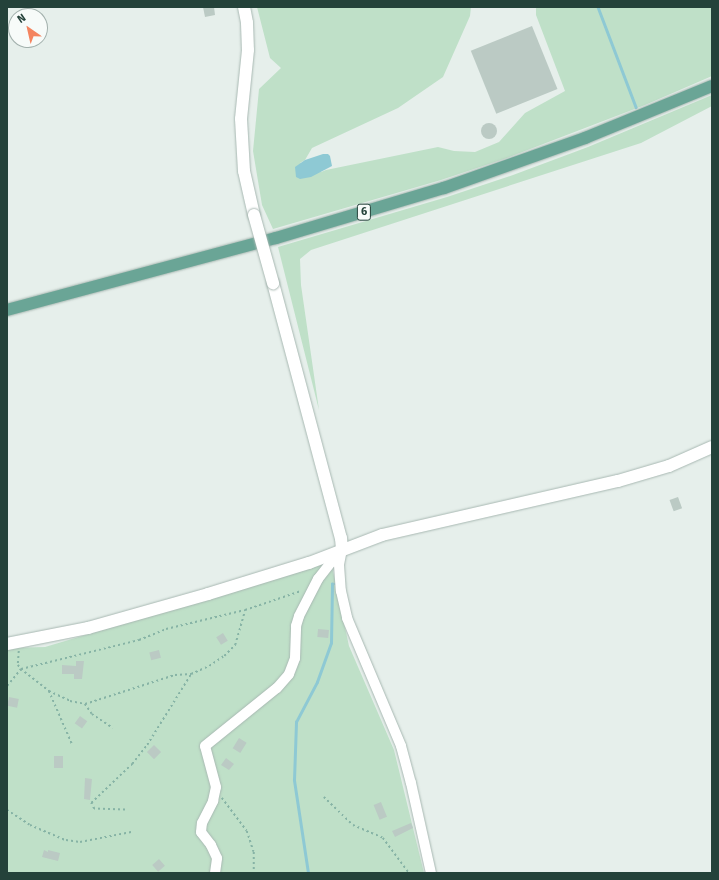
<!DOCTYPE html>
<style>
body{margin:0}
#map{position:relative;width:719px;height:880px;overflow:hidden;background:#e6efeb;font-family:"Fira Sans",sans-serif}
div>[style]{position:absolute}
.green>*{inset:0;background:#bfe0c8}
.water>*{inset:0;background:#8ec9d4}
.stream>*{height:2.5px;margin:-1.25px;padding:0 1.25px;transform-origin:1.25px;border-radius:1.25px;background:#8ec9d4}
.building>*{inset:0;background:#bbcac4;transform-origin:0 0}
.round{border-radius:50%}
.path>*{height:1.5px;margin-top:-0.75px;transform-origin:0;background:repeating-linear-gradient(90deg,#86b3a5 0 2px,transparent 0 5px)}
.roads{filter:drop-shadow(0 0 1px #a8b8b2) drop-shadow(0 0 1px #a8b8b2)}
.minor>*{height:10px;margin:-5px;padding:0 5px;transform-origin:5px;border-radius:5px;background:#fff}
.tertiary>*{height:12px;margin:-6px;padding:0 6px;transform-origin:6px;border-radius:6px;background:#fff}
.primary>*{height:12px;margin:-6px;padding:0 6px;transform-origin:6px;border-radius:6px;background:#6aa596}
.bridges{filter:drop-shadow(0 0 1px #a8b8b2) drop-shadow(0 0 1px #a8b8b2)}
.tertiary-bridge>*{height:12px;margin:-6px;padding:0 6px;transform-origin:6px;border-radius:6px;background:#fff}
span{translate:-50% -50%;white-space:nowrap;text-align:center;line-height:1.15;-webkit-text-stroke:3.5px #f7fbf9;paint-order:stroke}
.shield-label span{padding:1px 3px;background:#f7fbf9;border:1px solid;border-radius:3px;-webkit-text-stroke-width:0}
.shield-label{font-size:11px;color:#24423a;font-weight:700}
.frame{position:absolute;inset:0;border:8px solid #24423a;pointer-events:none}
.north{position:absolute;left:8px;top:8px;width:40px;height:40px;box-sizing:border-box;background:#f7fbf9;border:1px solid #a3b1ad;border-radius:50%;rotate:326deg;font-size:11px;font-weight:700;line-height:16px;text-align:center;color:#24423a}
.north::after{content:'';display:block;margin:auto;width:14px;height:18px;background:#f4845f;clip-path:polygon(50% 0,100% 100%,50% 72%,0 100%)}
</style>
<div id="map">
<div class="green">
<div style="clip-path:polygon(257px 7px,471px 7px,470px 16px,443px 77px,398px 108px,312px 148px,305px 160px,300px 163px,321px 172px,326px 170px,438px 147px,454px 151px,475px 152px,499px 142px,525px 113px,565px 91px,536px 15px,536px 7px,712px 7px,712px 76px,645px 105px,507px 158px,441px 180px,273px 229px,262px 205px,253px 151px,259px 89px,281px 68px,270px 58px)"></div>
<div style="clip-path:polygon(712px 95px,712px 106px,641px 143px,311px 250px,300px 259px,301px 285px,319px 410px,278px 247px,447px 197px,513px 175px,588px 147px)"></div>
<div style="clip-path:polygon(331px 562px,349px 646px,394px 750px,424px 873px,7px 873px,7px 648px,45px 647px)"></div>
</div>
<div class="water">
<div style="clip-path:polygon(323px 154px,328px 154px,330px 156px,332px 166px,311px 177px,300px 179px,296px 177px,295px 167px,305px 160px)"></div>
</div>
<div class="stream">
<div style="left:598px;top:7px;width:107px;rotate:69.2deg"></div>
<div style="left:308px;top:873px;width:94px;rotate:-98.6deg"></div>
<div style="left:294px;top:780px;width:58px;rotate:-88deg"></div>
<div style="left:296px;top:722px;width:45px;rotate:-62.3deg"></div>
<div style="left:317px;top:682px;width:41px;rotate:-70.3deg"></div>
<div style="left:331px;top:643px;width:59px;rotate:-89deg"></div>
<div style="left:332px;top:584px;width:6px"></div>
</div>
<div class="building">
<div style="clip-path:polygon(203px 7px,214px 7px,215px 15px,205px 17px)"></div>
<div style="left:532px;top:26px;width:68px;height:66px;rotate:68deg"></div>
<div class="round" style="left:481px;top:123px;width:16px;height:16px"></div>
<div style="left:678px;top:497px;width:12px;height:9px;rotate:70deg"></div>
<div style="left:318px;top:629px;width:11px;height:8px;rotate:5deg"></div>
<div style="left:223px;top:633px;width:9px;height:8px;rotate:58deg"></div>
<div style="left:159px;top:650px;width:8px;height:10px;rotate:76deg"></div>
<div style="clip-path:polygon(76px 661px,84px 661px,82px 679px,74px 679px,74px 674px,62px 674px,62px 665px,76px 666px)"></div>
<div style="left:9px;top:697px;width:10px;height:9px;rotate:11deg"></div>
<div style="left:80px;top:716px;width:9px;height:9px;rotate:36deg"></div>
<div style="left:239px;top:738px;width:9px;height:12px;rotate:32deg"></div>
<div style="left:154px;top:745px;width:10px;height:10px;rotate:45deg"></div>
<div style="left:54px;top:756px;width:9px;height:12px"></div>
<div style="clip-path:polygon(226px 758px,234px 764px,229px 770px,221px 765px)"></div>
<div style="clip-path:polygon(85px 778px,92px 779px,90px 800px,84px 799px)"></div>
<div style="left:381px;top:802px;width:16px;height:8px;rotate:68deg"></div>
<div style="clip-path:polygon(411px 823px,413px 828px,395px 837px,392px 831px)"></div>
<div style="clip-path:polygon(44px 850px,48px 852px,48px 850px,60px 853px,58px 861px,42px 857px)"></div>
<div style="left:159px;top:859px;width:9px;height:9px;rotate:49deg"></div>
</div>
<div class="path">
<div style="left:19px;top:651px;width:14px;rotate:94deg"></div>
<div style="left:18px;top:665px;width:5px;rotate:53deg"></div>
<div style="left:21px;top:669px;width:36px;rotate:38deg"></div>
<div style="left:49px;top:691px;width:23px;rotate:25deg"></div>
<div style="left:70px;top:701px;width:15px;rotate:11deg"></div>
<div style="left:85px;top:704px;width:95px;rotate:-17.9deg"></div>
<div style="left:175px;top:675px;width:16px;rotate:-4deg"></div>
<div style="left:7px;top:686px;width:22px;rotate:-51deg"></div>
<div style="left:21px;top:669px;width:122px;rotate:-13.8deg"></div>
<div style="left:139px;top:640px;width:29px;rotate:-22deg"></div>
<div style="left:166px;top:629px;width:81px;rotate:-13.5deg"></div>
<div style="left:245px;top:610px;width:59px;rotate:-18.7deg"></div>
<div style="left:49px;top:691px;width:58px;rotate:66.5deg"></div>
<div style="left:85px;top:704px;width:12px;rotate:55deg"></div>
<div style="left:92px;top:714px;width:25px;rotate:34deg"></div>
<div style="left:324px;top:797px;width:40px;rotate:44deg"></div>
<div style="left:353px;top:825px;width:33px;rotate:23deg"></div>
<div style="left:383px;top:838px;width:44px;rotate:53.4deg"></div>
<div style="left:222px;top:798px;width:41px;rotate:52.9deg"></div>
<div style="left:247px;top:831px;width:22px;rotate:72deg"></div>
<div style="left:254px;top:852px;width:21px;rotate:90deg"></div>
<div style="left:7px;top:810px;width:27px;rotate:33deg"></div>
<div style="left:30px;top:825px;width:39px;rotate:23deg"></div>
<div style="left:66px;top:840px;width:14px;rotate:8deg"></div>
<div style="left:80px;top:842px;width:52px;rotate:-11.1deg"></div>
<div style="left:125px;top:810px;width:31px;rotate:-178deg"></div>
<div style="left:94px;top:809px;width:7px;rotate:-117deg"></div>
<div style="left:91px;top:803px;width:57px;rotate:-43.6deg"></div>
<div style="left:132px;top:764px;width:24px;rotate:-52deg"></div>
<div style="left:147px;top:745px;width:84px;rotate:-58.2deg"></div>
<div style="left:191px;top:674px;width:20px;rotate:-24deg"></div>
<div style="left:209px;top:666px;width:18px;rotate:-34deg"></div>
<div style="left:224px;top:656px;width:16px;rotate:-45deg"></div>
<div style="left:235px;top:645px;width:36px;rotate:-74deg"></div>
</div>
<div class="roads">
<div class="minor">
<div style="left:342px;top:549px;width:16px;rotate:101deg"></div>
<div style="left:339px;top:565px;width:26px;rotate:86deg"></div>
<div style="left:341px;top:591px;width:28px;rotate:77deg"></div>
<div style="left:347px;top:618px;width:139px;rotate:67.1deg"></div>
<div style="left:401px;top:746px;width:38px;rotate:75deg"></div>
<div style="left:411px;top:783px;width:92px;rotate:77.5deg"></div>
<div style="left:215px;top:873px;width:15px;rotate:-82deg"></div>
<div style="left:217px;top:858px;width:14px;rotate:-115deg"></div>
<div style="left:211px;top:845px;width:16px;rotate:-128deg"></div>
<div style="left:201px;top:832px;width:9px;rotate:-84deg"></div>
<div style="left:202px;top:823px;width:25px;rotate:-63deg"></div>
<div style="left:213px;top:801px;width:14px;rotate:-78deg"></div>
<div style="left:216px;top:787px;width:42px;rotate:-105deg"></div>
<div style="left:205px;top:746px;width:92px;rotate:-38.9deg"></div>
<div style="left:277px;top:688px;width:18px;rotate:-49deg"></div>
<div style="left:289px;top:674px;width:17px;rotate:-69deg"></div>
<div style="left:295px;top:658px;width:32px;rotate:-88deg"></div>
<div style="left:296px;top:626px;width:10px;rotate:-73deg"></div>
<div style="left:299px;top:616px;width:42px;rotate:-62.8deg"></div>
<div style="left:318px;top:579px;width:34px;rotate:-52deg"></div>
</div>
<div class="tertiary">
<div style="left:244px;top:7px;width:16px;rotate:79deg"></div>
<div style="left:247px;top:23px;width:27px;rotate:88deg"></div>
<div style="left:248px;top:50px;width:69px;rotate:95.8deg"></div>
<div style="left:241px;top:119px;width:52px;rotate:86.7deg"></div>
<div style="left:244px;top:171px;width:45px;rotate:77.2deg"></div>
<div style="left:273px;top:283px;width:264px;rotate:75.1deg"></div>
<div style="left:341px;top:538px;width:11px;rotate:85deg"></div>
<div style="left:7px;top:644px;width:83px;rotate:-11.2deg"></div>
<div style="left:88px;top:628px;width:125px;rotate:-15.8deg"></div>
<div style="left:208px;top:594px;width:106px;rotate:-17.1deg"></div>
<div style="left:309px;top:563px;width:78px;rotate:-21deg"></div>
<div style="left:382px;top:535px;width:242px;rotate:-12.9deg"></div>
<div style="left:618px;top:481px;width:53px;rotate:-16.4deg"></div>
<div style="left:669px;top:466px;width:47px;rotate:-23.8deg"></div>
</div>
<div class="primary">
<div style="left:7px;top:310px;width:278px;rotate:-15deg"></div>
<div style="left:276px;top:238px;width:175px;rotate:-16.6deg"></div>
<div style="left:444px;top:188px;width:150px;rotate:-19.5deg"></div>
<div style="left:585px;top:138px;width:137px;rotate:-22.3deg"></div>
</div>
</div>
<div class="bridges">
<div class="tertiary-bridge">
<div style="left:254px;top:215px;width:71px;rotate:74.4deg"></div>
</div>
</div>
<div class="shield-label">
<span style="left:364px;top:212px">6</span>
</div>
<div class="frame"></div>
<div class="north">N</div>
</div>
